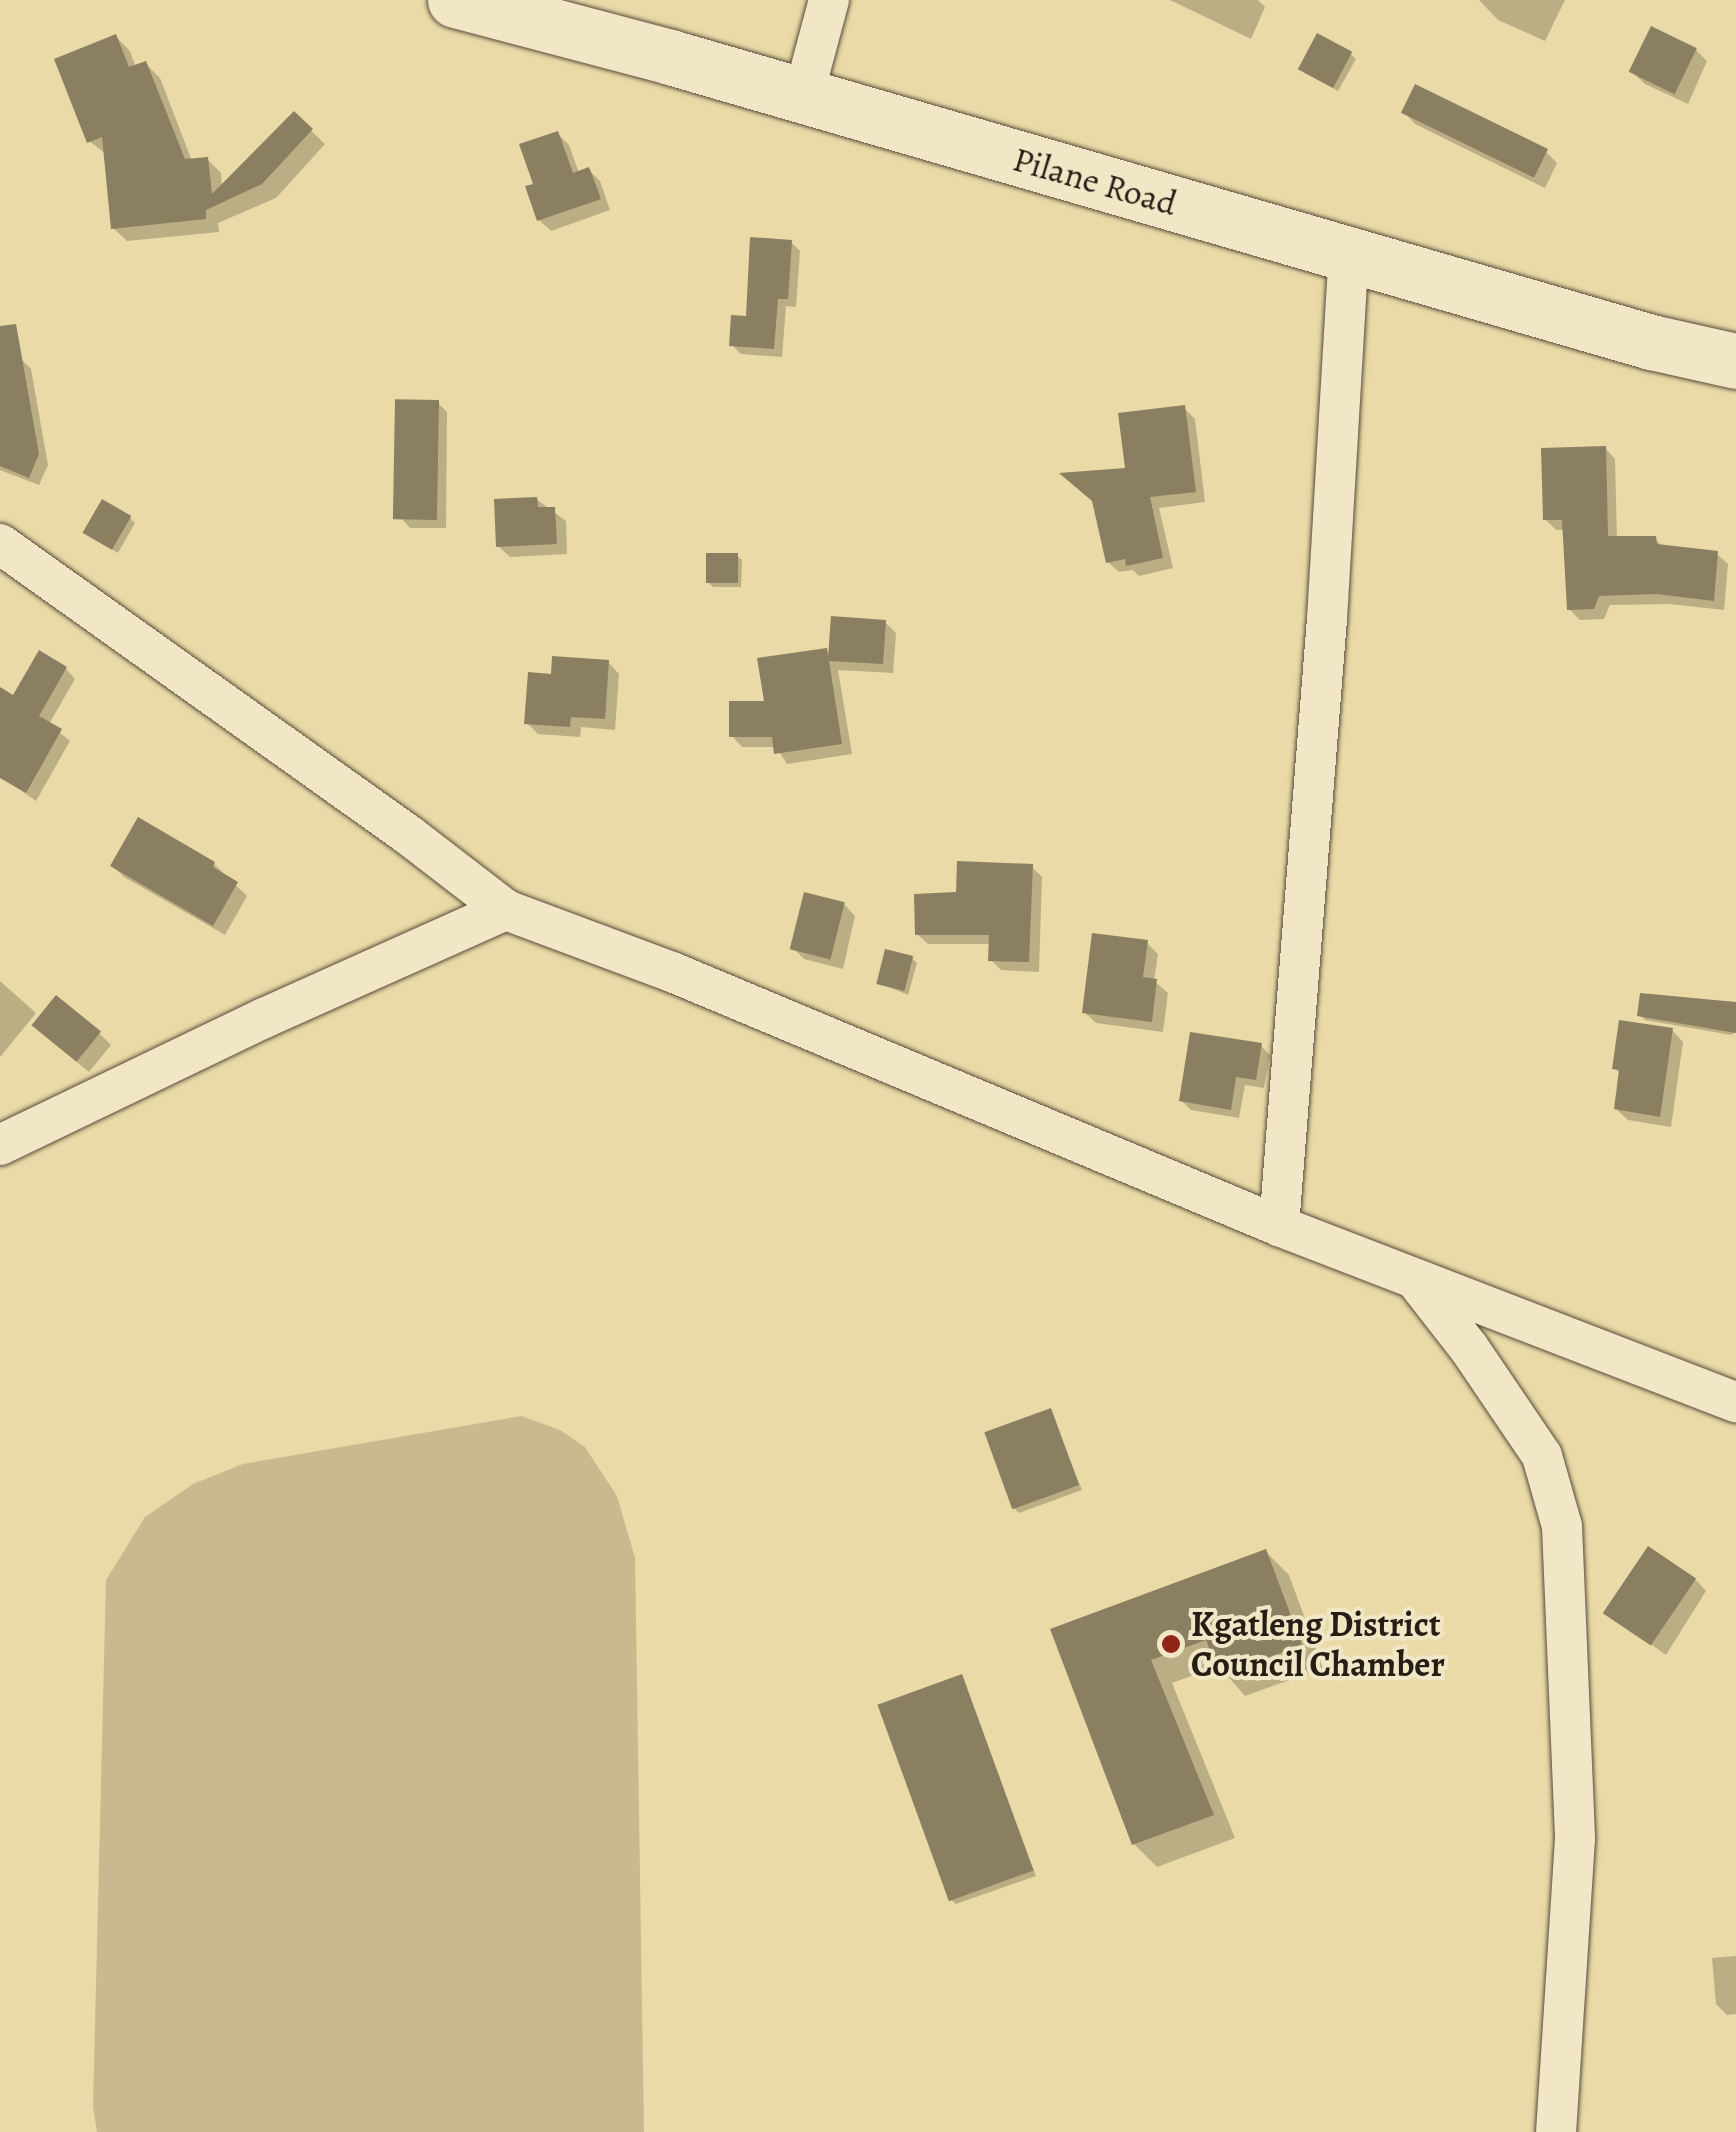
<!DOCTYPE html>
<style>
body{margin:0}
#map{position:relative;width:1736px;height:2132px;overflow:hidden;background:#e9daa7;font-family:Alegreya,serif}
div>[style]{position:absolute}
.green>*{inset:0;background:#c8ba8e}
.shadow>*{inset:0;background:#0003}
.building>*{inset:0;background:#8b7f61;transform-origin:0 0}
.roads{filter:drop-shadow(0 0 2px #574c3a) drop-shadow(0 0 2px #574c3a)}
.street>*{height:40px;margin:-20px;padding:0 20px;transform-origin:20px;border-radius:20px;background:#f1e7c6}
.secondary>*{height:55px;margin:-27.5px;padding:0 27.5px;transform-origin:27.5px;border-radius:27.5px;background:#f1e7c6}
.dots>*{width:28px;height:28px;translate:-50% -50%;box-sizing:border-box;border:5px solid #f1e7c6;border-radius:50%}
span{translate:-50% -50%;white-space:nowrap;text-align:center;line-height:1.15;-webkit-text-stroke:8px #f1e7c6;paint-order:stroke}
.street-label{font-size:35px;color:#261d15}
.poi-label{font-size:35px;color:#261d15;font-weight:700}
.left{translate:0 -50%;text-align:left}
</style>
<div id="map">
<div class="green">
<div style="clip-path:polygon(521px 1416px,560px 1430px,585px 1447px,617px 1496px,635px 1558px,644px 2132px,97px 2132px,93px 2107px,106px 1580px,145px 1517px,193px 1484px,243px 1464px)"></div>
</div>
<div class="shadow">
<div style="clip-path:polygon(1170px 0,1258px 0,1265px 7px,1251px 39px)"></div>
<div style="clip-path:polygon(1479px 0,1565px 0,1545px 41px,1498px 20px)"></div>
<div style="clip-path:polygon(116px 37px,130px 51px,136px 68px,146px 64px,160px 78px,192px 161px,207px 159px,221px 173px,222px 187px,294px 114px,325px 144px,276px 198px,218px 223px,219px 232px,127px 241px,113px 228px,106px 154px,89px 141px)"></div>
<div style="clip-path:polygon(1696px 50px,1707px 61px,1688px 104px,1645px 84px,1633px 73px)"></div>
<div style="clip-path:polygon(1351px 54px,1356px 59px,1338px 91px,1305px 73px)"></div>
<div style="clip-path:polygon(1404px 112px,1546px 152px,1557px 163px,1545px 188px,1415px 124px)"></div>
<div style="clip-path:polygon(558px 134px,569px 145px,579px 173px,589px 170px,600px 181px,610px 210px,551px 231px,539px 220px,536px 185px)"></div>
<div style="clip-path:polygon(791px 242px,800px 251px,796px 307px,786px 306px,782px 357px,741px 354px,732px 345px)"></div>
<div style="clip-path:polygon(21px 359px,31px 369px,48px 465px,39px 485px,0 470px,0 363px)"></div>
<div style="clip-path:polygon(438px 403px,447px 412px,446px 528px,410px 528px,401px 518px)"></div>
<div style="clip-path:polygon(1184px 408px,1195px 419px,1205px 502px,1159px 508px,1173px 568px,1139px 576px,1133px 570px,1119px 572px,1108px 562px,1128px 470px)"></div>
<div style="clip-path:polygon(1605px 448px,1615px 459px,1617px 538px,1655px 539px,1664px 548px,1717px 554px,1728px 564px,1724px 610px,1669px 604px,1610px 605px,1604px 619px,1580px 620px,1569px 609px,1565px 530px,1556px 530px,1545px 519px)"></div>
<div style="clip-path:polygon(536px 499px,566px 521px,567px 554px,510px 557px,498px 546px)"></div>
<div style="clip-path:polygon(130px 518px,135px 523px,118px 553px,90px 537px)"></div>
<div style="clip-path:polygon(737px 556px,742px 560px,741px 587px,713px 587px,708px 582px)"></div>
<div style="clip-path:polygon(885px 622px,896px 633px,893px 673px,838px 670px,852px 754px,787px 764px,776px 747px,742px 747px,732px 736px,826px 650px,831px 656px)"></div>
<div style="clip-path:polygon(608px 662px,619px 674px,615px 730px,581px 727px,580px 737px,538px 734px,527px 723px,553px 677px)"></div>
<div style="clip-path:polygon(66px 669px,75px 679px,49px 724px,70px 741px,36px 801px,1px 776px,0 690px,14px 698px)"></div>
<div style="clip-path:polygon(214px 864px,247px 896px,225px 935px,124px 877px,113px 866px)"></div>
<div style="clip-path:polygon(1032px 867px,1042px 877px,1039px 972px,1001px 970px,991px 960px,991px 944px,928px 944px,917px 934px,959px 895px)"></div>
<div style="clip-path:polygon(844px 904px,855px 916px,843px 969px,804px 959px,793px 948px)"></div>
<div style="clip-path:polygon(1147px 943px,1158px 954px,1154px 981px,1168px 993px,1163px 1032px,1096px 1023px,1084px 1012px)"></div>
<div style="clip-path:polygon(912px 958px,917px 963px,908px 995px,879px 983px)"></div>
<div style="clip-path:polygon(0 981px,36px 1013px,1px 1056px,0 1056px)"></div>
<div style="clip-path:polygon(1736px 1004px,1736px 1032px,1731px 1035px,1645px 1020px,1640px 1015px)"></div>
<div style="clip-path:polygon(1672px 1030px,1683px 1042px,1671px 1127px,1628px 1120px,1616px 1109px,1621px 1075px,1615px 1068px)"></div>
<div style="clip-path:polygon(100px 1034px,111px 1045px,89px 1072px,45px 1036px)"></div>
<div style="clip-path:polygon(1261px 1046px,1270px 1055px,1264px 1088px,1245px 1085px,1239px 1118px,1191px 1110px,1182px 1101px)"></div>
<div style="clip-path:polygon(1051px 1411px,1082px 1490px,1019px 1513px,1014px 1508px)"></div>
<div style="clip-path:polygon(1266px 1552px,1289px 1575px,1323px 1668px,1245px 1696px,1219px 1666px,1172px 1683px,1235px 1838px,1157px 1867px,1134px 1844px,1053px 1631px)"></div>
<div style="clip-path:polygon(1695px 1579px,1706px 1591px,1666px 1655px,1608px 1614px)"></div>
<div style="clip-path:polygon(961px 1677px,1036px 1876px,956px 1904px,951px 1900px)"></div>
<div style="clip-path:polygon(1736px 1956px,1736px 2014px,1727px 2015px,1716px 2004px,1712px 1958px)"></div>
</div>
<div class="building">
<div style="left:1651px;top:26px;width:51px;height:51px;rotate:26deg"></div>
<div style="left:1317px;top:33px;width:40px;height:41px;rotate:28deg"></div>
<div style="clip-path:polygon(116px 34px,129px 67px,146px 61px,185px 159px,208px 157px,212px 194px,294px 111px,313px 129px,262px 184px,206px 210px,206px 219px,111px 229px,102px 137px,87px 143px,54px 59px)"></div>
<div style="left:1415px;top:84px;width:148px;height:32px;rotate:26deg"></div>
<div style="clip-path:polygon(558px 131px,573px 173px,589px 167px,601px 199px,537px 221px,525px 186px,533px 184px,519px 144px)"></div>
<div style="clip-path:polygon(750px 237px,792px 240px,788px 299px,778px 299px,774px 349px,729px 346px,731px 315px,746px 316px)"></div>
<div style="clip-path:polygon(16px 324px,39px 454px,29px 478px,0 466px,0 326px)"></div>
<div style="left:439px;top:400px;width:120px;height:44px;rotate:91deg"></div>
<div style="clip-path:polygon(1185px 405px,1196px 492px,1150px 497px,1163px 558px,1126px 566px,1125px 559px,1106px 563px,1092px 501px,1059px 473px,1125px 468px,1118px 413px)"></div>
<div style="clip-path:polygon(1606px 446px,1608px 536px,1656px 536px,1657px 544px,1718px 551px,1714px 601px,1656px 594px,1599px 596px,1594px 609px,1567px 610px,1562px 520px,1543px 520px,1541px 448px)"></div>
<div style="clip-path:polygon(537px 497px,538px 507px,555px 507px,557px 544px,496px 547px,494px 499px)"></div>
<div style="left:102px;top:499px;width:34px;height:39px;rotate:30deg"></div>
<div style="left:706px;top:553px;width:32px;height:30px"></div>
<div style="clip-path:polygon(831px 616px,886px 620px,883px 664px,829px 661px,842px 744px,774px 754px,772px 737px,729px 737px,729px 701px,764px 701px,757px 658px,827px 648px,828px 657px)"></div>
<div style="clip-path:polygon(39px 650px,67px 667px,39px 716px,62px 729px,26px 793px,0 778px,0 687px,13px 695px)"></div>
<div style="clip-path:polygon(552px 656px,609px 660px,605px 719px,571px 717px,570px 727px,524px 724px,528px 672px,551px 674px)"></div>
<div style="clip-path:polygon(138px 817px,215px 862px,213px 867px,238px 882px,213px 926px,110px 866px)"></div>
<div style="clip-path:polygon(957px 861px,1033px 864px,1029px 962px,988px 961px,989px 935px,915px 935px,914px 894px,956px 892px)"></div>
<div style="left:804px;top:892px;width:42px;height:59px;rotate:14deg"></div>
<div style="clip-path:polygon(1092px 933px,1148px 940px,1143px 977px,1157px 979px,1152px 1022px,1082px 1013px)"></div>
<div style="left:885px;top:949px;width:29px;height:36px;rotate:14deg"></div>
<div style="clip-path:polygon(1640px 993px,1736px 1002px,1736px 1033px,1637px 1016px)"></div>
<div style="left:56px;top:995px;width:58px;height:39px;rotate:39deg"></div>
<div style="clip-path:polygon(1619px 1020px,1673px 1028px,1660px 1117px,1614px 1109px,1619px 1070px,1612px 1069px)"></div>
<div style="clip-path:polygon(1190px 1032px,1262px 1043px,1256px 1080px,1236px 1077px,1231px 1110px,1179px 1101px)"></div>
<div style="left:1051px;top:1408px;width:82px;height:71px;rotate:70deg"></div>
<div style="left:1648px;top:1546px;width:58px;height:81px;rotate:34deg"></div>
<div style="clip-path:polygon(1266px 1549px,1302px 1645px,1220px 1675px,1206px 1640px,1151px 1660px,1214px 1815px,1132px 1845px,1050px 1629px)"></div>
<div style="left:962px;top:1674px;width:209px;height:90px;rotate:70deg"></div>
</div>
<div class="roads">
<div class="street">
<div style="left:803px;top:97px;width:100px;rotate:-75deg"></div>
<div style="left:0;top:544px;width:503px;rotate:35.46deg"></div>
<div style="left:410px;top:836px;width:121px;rotate:37.6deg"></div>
<div style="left:506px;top:910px;width:177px;rotate:20.5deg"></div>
<div style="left:672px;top:972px;width:658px;rotate:22.71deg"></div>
<div style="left:1279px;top:1226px;width:490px;rotate:21.1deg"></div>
<div style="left:0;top:1145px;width:293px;rotate:-25.7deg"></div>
<div style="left:264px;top:1018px;width:265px;rotate:-24.1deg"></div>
<div style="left:1279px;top:1226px;width:609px;rotate:-85.48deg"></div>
<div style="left:1327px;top:619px;width:366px;rotate:-86.6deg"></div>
<div style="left:1415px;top:1279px;width:88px;rotate:52deg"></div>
<div style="left:1469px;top:1348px;width:130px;rotate:55.9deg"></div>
<div style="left:1542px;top:1456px;width:73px;rotate:74.1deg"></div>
<div style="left:1562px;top:1526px;width:313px;rotate:87.6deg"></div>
<div style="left:1575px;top:1839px;width:294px;rotate:93.7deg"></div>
</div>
<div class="secondary">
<div style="left:455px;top:0;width:222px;rotate:14.8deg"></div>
<div style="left:670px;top:57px;width:1022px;rotate:16.2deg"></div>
<div style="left:1651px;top:342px;width:87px;rotate:12.6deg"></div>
</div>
</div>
<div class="dots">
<div style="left:1171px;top:1644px;background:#8f2418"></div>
</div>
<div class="street-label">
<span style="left:1095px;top:181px;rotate:16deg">Pilane Road</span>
</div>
<div class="poi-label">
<span class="left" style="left:1191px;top:1644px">Kgatleng District<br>Council Chamber</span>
</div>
</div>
